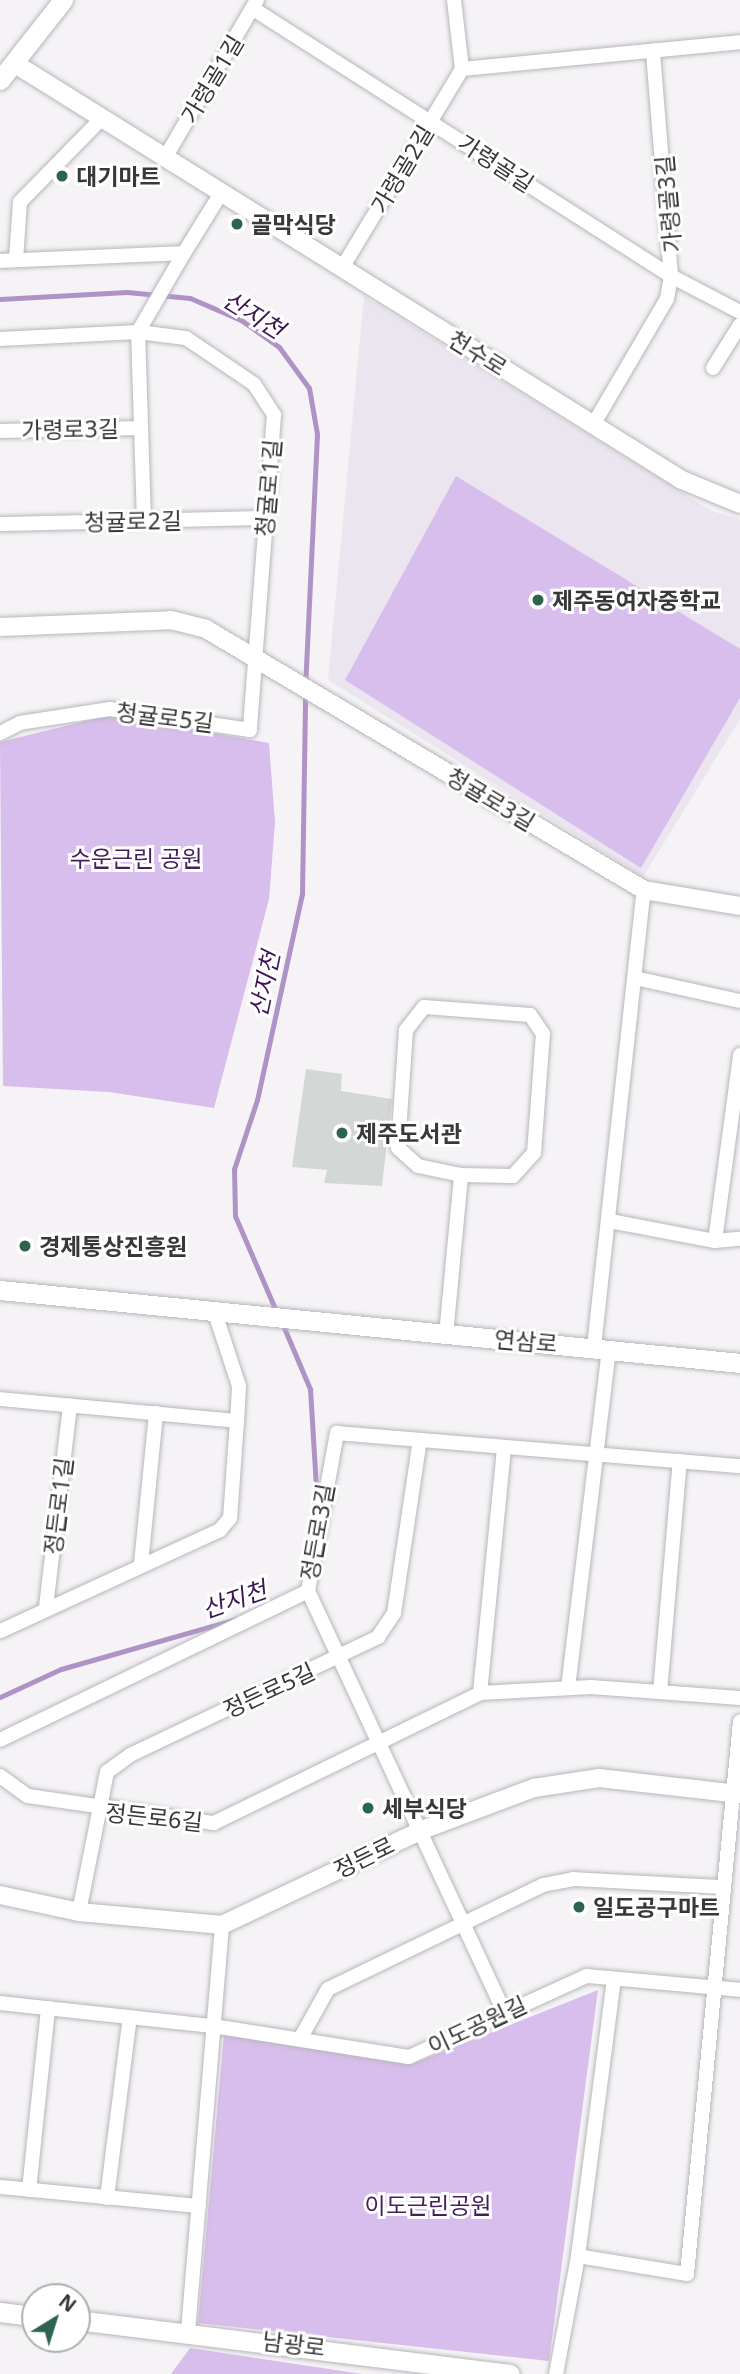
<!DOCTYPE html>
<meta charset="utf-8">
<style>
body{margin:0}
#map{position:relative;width:740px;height:2374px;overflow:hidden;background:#f5f3f6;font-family:"Noto Sans","Noto Sans KR",sans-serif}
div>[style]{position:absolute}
.built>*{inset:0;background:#eae5ef}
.green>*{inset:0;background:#d7beec}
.stream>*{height:5px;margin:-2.5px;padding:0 2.5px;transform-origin:2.5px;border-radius:2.5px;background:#af93c6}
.building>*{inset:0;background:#d3d7d5}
.roads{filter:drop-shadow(0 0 2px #b8b6ba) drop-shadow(0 0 2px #b8b6ba)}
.minor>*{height:14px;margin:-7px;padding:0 7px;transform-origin:7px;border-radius:7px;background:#fff}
.tertiary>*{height:18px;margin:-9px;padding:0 9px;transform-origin:9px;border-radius:9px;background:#fff}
.secondary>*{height:19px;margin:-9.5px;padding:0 9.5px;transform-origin:9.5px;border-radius:9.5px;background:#fff}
.dots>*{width:19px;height:19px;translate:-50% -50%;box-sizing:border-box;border:4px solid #fff;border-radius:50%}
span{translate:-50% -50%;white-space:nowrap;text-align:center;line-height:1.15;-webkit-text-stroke:6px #fff;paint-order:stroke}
.street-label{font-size:23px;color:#383839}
.poi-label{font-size:23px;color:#383839;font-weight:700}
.left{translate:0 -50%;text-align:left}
.park-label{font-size:23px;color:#441f5c}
.water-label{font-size:24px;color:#3b1653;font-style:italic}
.north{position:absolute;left:21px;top:2283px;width:70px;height:70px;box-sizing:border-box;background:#fff;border:2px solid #afafb0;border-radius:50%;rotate:38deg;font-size:19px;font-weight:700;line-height:28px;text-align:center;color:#383839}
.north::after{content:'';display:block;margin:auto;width:24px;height:32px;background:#2c644d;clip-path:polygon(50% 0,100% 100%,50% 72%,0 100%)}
</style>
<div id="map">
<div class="built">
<div style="clip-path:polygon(364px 296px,712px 511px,740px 519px,740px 719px,643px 877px,328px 680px)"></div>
</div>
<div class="green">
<div style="clip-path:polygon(456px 476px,740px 649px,740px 698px,641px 868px,345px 680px)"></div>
<div style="clip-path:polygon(110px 715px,269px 743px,275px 822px,269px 899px,214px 1108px,109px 1092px,3px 1086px,0 742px)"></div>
<div style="clip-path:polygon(598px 1990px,549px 2361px,198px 2323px,224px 2034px,412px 2064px)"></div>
<div style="clip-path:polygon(190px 2348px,362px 2374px,171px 2374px)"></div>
</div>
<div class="stream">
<div style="left:0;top:299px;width:127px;rotate:-3.2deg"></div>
<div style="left:127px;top:292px;width:63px;rotate:5.4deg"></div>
<div style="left:190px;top:298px;width:56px;rotate:23.3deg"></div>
<div style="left:241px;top:320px;width:47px;rotate:35.4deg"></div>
<div style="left:279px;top:347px;width:51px;rotate:53.8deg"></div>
<div style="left:309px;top:388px;width:47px;rotate:80.1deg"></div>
<div style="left:317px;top:434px;width:250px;rotate:92.7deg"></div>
<div style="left:276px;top:1311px;width:103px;rotate:-113.3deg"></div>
<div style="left:235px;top:1216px;width:47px;rotate:-91.2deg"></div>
<div style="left:234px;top:1169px;width:73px;rotate:-71.6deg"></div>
<div style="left:257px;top:1100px;width:211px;rotate:-77.7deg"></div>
<div style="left:302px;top:894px;width:200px;rotate:-89.1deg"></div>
<div style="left:282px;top:1323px;width:72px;rotate:67deg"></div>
<div style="left:310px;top:1389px;width:114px;rotate:86.5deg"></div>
<div style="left:0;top:1697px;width:67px;rotate:-24.7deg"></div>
<div style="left:61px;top:1669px;width:182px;rotate:-15.9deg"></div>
</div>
<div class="building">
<div style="clip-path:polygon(306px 1069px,342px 1074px,341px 1091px,392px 1099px,382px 1186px,324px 1183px,327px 1170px,292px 1167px)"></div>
</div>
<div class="roads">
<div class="minor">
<div style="left:255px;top:10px;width:494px;rotate:32.6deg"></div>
<div style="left:671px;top:276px;width:78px;rotate:27.6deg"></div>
<div style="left:462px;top:69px;width:279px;rotate:-5.5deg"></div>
<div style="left:165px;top:158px;width:183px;rotate:-59.8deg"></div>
<div style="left:16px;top:260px;width:58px;rotate:-86.1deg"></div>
<div style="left:20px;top:202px;width:117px;rotate:-45.7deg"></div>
<div style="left:0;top:261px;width:184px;rotate:-2.5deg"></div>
<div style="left:184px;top:253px;width:70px;rotate:-58.3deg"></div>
<div style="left:342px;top:268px;width:232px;rotate:-58.9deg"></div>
<div style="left:462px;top:69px;width:69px;rotate:-96.6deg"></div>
<div style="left:0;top:339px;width:138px;rotate:-2.9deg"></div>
<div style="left:138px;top:332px;width:48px;rotate:7.1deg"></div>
<div style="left:186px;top:338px;width:82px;rotate:34.1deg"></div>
<div style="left:254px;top:384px;width:37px;rotate:57deg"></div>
<div style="left:274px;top:415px;width:316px;rotate:94.4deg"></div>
<div style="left:250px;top:730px;width:142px;rotate:-171.5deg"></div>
<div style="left:110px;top:709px;width:91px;rotate:171.2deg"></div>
<div style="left:20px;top:723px;width:22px;rotate:153deg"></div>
<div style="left:713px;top:368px;width:51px;rotate:-57.9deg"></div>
<div style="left:593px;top:425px;width:146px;rotate:-59.6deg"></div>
<div style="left:667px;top:299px;width:23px;rotate:-80deg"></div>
<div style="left:671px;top:276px;width:226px;rotate:-94.6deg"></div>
<div style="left:0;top:431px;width:141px;rotate:-1.2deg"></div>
<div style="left:144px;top:521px;width:189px;rotate:-91.8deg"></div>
<div style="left:138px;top:332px;width:91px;rotate:-59.8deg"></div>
<div style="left:0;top:524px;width:265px;rotate:-1.3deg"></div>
<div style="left:635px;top:978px;width:107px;rotate:12.4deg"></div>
<div style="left:610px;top:1221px;width:107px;rotate:10.8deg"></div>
<div style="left:715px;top:1241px;width:25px;rotate:-5deg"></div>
<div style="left:715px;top:1241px;width:188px;rotate:-82.3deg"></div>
<div style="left:214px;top:1310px;width:80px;rotate:71.8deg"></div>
<div style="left:239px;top:1386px;width:35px;rotate:93deg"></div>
<div style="left:446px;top:1335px;width:161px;rotate:-84.6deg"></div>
<div style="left:461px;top:1175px;width:52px;rotate:1.1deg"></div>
<div style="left:513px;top:1176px;width:31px;rotate:-48deg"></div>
<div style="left:534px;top:1153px;width:119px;rotate:-85.7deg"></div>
<div style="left:543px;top:1034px;width:23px;rotate:-124deg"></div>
<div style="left:530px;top:1015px;width:106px;rotate:-175.7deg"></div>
<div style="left:424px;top:1007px;width:29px;rotate:128deg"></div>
<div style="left:406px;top:1030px;width:118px;rotate:93.9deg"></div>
<div style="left:398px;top:1148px;width:27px;rotate:42deg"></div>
<div style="left:418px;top:1166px;width:44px;rotate:11.8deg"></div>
<div style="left:594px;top:1347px;width:460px;rotate:-83.8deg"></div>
<div style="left:0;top:1399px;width:238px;rotate:5.3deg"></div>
<div style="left:237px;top:1421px;width:97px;rotate:94.1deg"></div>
<div style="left:230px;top:1518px;width:16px;rotate:130deg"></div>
<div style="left:220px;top:1530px;width:242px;rotate:155.3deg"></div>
<div style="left:141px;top:1564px;width:152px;rotate:-84.3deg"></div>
<div style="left:308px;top:1591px;width:463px;rotate:65deg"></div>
<div style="left:46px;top:1607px;width:203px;rotate:-83.2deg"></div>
<div style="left:568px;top:1688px;width:341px;rotate:-83.1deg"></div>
<div style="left:660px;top:1692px;width:232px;rotate:-85.1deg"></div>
<div style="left:480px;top:1693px;width:247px;rotate:-84.4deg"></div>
<div style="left:0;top:1740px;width:342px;rotate:-25.8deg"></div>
<div style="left:308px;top:1591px;width:161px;rotate:-79.6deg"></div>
<div style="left:337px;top:1433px;width:404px;rotate:4.7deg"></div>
<div style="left:0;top:1776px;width:34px;rotate:36deg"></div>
<div style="left:28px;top:1796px;width:188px;rotate:8.3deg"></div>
<div style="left:214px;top:1823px;width:296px;rotate:-26deg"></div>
<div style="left:480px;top:1693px;width:111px;rotate:-3.1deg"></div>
<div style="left:591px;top:1687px;width:149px;rotate:4.2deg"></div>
<div style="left:79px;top:1912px;width:143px;rotate:-78.7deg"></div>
<div style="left:107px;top:1772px;width:29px;rotate:-36deg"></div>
<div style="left:130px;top:1755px;width:275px;rotate:-25.4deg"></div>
<div style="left:378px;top:1637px;width:29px;rotate:-56deg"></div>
<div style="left:394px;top:1613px;width:175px;rotate:-81.5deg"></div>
<div style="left:0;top:2003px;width:214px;rotate:6.2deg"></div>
<div style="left:213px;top:2026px;width:198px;rotate:9deg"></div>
<div style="left:409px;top:2057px;width:196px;rotate:-24.5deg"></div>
<div style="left:587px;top:1976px;width:154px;rotate:5.2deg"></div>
<div style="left:300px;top:2039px;width:57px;rotate:-60.8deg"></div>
<div style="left:328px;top:1989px;width:239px;rotate:-25.8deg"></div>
<div style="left:543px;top:1885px;width:31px;rotate:-11deg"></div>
<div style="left:573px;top:1879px;width:148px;rotate:3.1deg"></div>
<div style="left:0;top:2187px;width:200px;rotate:5.5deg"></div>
<div style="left:29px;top:2190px;width:183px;rotate:-84deg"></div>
<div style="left:107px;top:2198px;width:182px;rotate:-82.8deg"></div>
<div style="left:578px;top:2256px;width:279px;rotate:-82.6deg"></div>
<div style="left:188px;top:2331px;width:407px;rotate:-85.2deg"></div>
<div style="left:556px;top:2374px;width:120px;rotate:-79.4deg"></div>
<div style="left:578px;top:2256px;width:110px;rotate:9.4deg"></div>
<div style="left:687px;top:2274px;width:555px;rotate:-84.52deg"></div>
</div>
<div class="tertiary">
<div style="left:17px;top:65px;width:784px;rotate:31.97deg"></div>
<div style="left:682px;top:480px;width:63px;rotate:22.5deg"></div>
<div style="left:0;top:627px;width:171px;rotate:-2.3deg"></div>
<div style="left:171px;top:620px;width:36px;rotate:14deg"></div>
<div style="left:206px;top:629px;width:510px;rotate:30.79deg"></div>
<div style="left:644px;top:890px;width:97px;rotate:9.5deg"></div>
<div style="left:0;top:1895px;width:81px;rotate:12.1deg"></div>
<div style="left:79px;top:1912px;width:144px;rotate:5.2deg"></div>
<div style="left:222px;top:1925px;width:221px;rotate:-25.4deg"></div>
<div style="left:422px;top:1830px;width:120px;rotate:-20.6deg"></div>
<div style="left:534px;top:1788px;width:66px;rotate:-8.7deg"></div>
<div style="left:599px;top:1778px;width:142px;rotate:6.5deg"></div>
</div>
<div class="secondary">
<div style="left:0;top:80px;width:102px;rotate:-51.8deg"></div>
<div style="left:0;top:1290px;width:744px;rotate:5.63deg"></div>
<div style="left:0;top:2312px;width:35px;rotate:7deg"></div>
<div style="left:77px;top:2320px;width:436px;rotate:7.1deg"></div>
</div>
</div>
<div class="dots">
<div style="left:62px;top:176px;background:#2c644d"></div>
<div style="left:237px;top:224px;background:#2c644d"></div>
<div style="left:538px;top:600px;background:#2c644d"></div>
<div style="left:342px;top:1133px;background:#2c644d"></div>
<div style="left:25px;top:1246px;background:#2c644d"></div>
<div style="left:368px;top:1808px;background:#2c644d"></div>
<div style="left:579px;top:1907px;background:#2c644d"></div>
</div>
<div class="street-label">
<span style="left:212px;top:79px;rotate:-59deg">가령골1길</span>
<span style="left:496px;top:163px;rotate:33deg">가령골길</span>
<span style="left:402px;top:169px;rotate:-59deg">가령골2길</span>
<span style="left:668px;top:204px;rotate:-95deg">가령골3길</span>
<span style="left:478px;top:353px;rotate:32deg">천수로</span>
<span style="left:70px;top:429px;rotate:-1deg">가령로3길</span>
<span style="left:268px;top:488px;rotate:-85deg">청귤로1길</span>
<span style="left:133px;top:521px;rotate:-1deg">청귤로2길</span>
<span style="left:165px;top:717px;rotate:7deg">청귤로5길</span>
<span style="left:491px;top:799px;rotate:31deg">청귤로3길</span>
<span style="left:526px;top:1341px;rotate:5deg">연삼로</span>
<span style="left:58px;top:1506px;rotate:-83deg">정든로1길</span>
<span style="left:317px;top:1532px;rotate:-80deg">정든로3길</span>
<span style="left:269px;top:1690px;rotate:-25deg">정든로5길</span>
<span style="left:154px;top:1817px;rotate:6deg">정든로6길</span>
<span style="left:364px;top:1857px;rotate:-26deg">정든로</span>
<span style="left:477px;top:2025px;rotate:-25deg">이도공원길</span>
<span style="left:294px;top:2344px;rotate:7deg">남광로</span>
</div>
<div class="poi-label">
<span class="left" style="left:76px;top:176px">대기마트</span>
<span class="left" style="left:251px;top:224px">골막식당</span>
<span class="left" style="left:552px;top:600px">제주동여자중학교</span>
<span class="left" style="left:356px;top:1133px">제주도서관</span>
<span class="left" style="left:39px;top:1246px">경제통상진흥원</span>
<span class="left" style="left:382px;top:1808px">세부식당</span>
<span class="left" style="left:593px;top:1907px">일도공구마트</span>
</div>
<div class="park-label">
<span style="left:136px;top:858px">수운근린 공원</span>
<span style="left:428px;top:2205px">이도근린공원</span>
</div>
<div class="water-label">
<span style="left:254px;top:314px;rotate:32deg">산지천</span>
<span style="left:264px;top:984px;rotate:-78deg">산지천</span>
<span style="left:234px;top:1599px;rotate:-19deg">산지천</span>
</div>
<div class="north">N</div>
</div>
